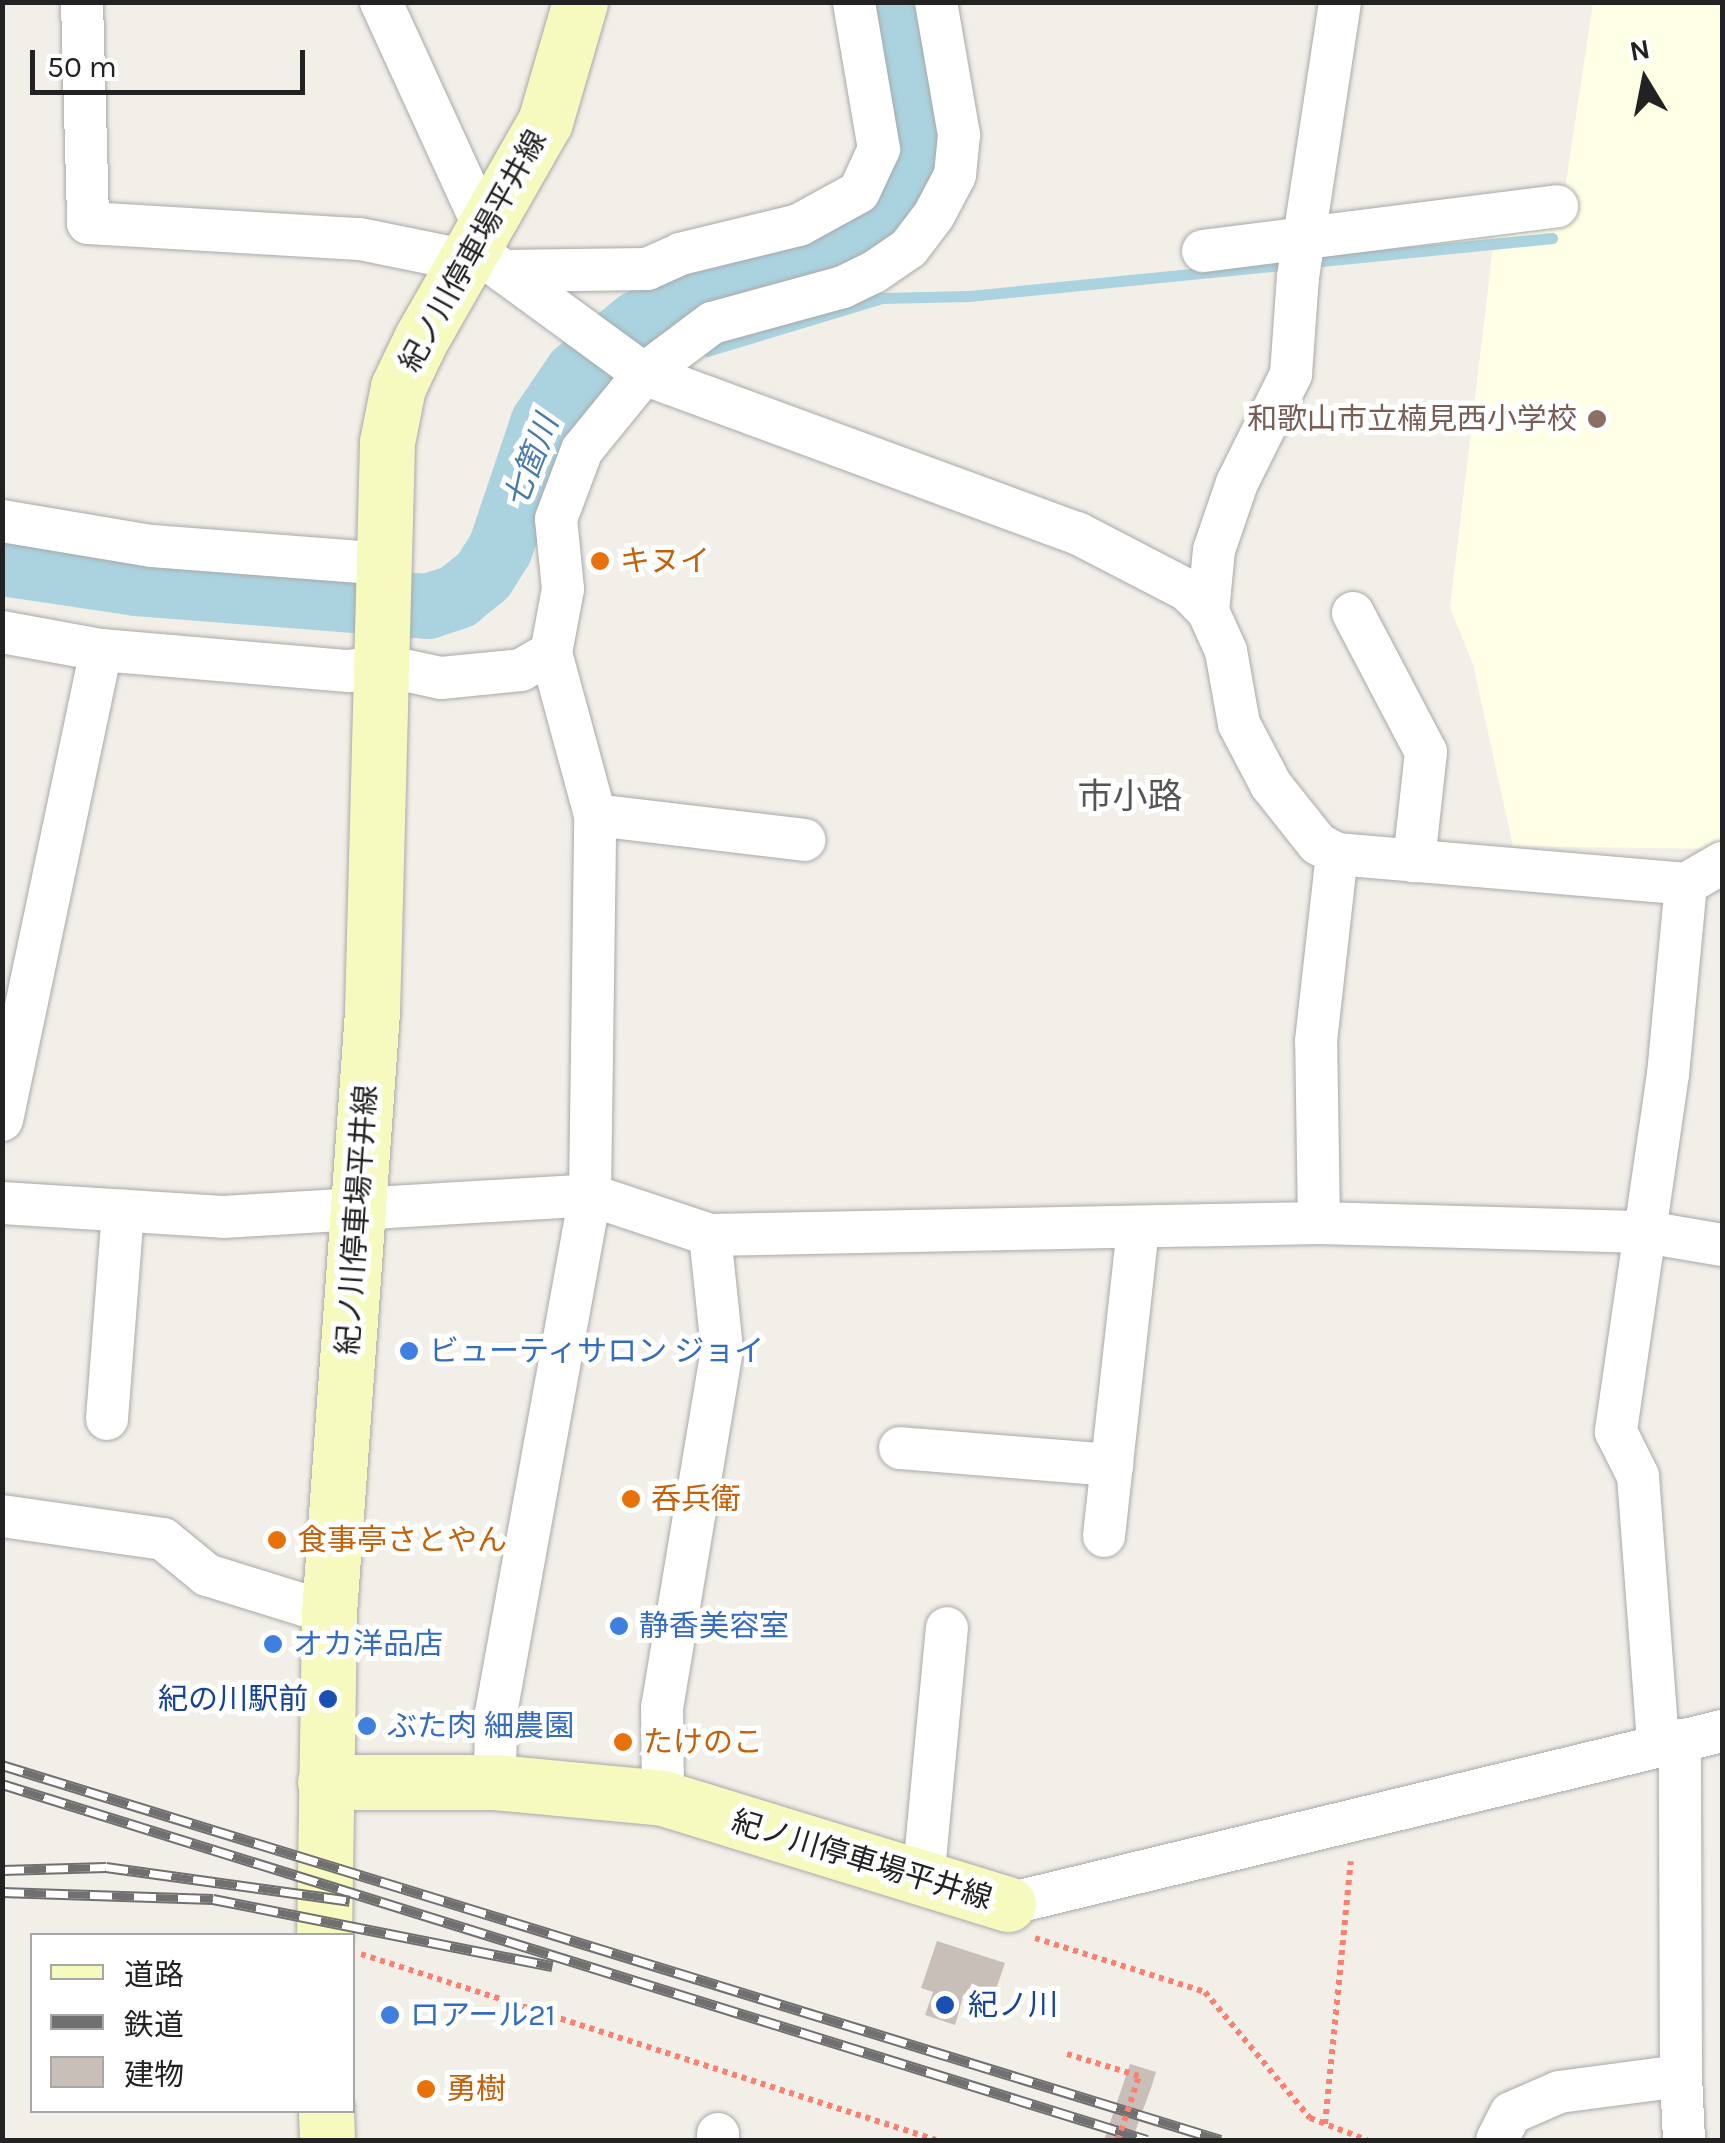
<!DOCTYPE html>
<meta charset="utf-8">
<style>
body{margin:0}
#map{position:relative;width:1725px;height:2143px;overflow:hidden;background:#f2efe9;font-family:Karla,"Noto Sans JP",sans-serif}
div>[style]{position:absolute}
.education>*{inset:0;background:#ffffe5}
.stream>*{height:11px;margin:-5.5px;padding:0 5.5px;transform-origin:5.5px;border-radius:5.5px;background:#aad3df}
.river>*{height:65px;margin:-32.5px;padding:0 32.5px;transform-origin:32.5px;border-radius:32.5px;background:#aad3df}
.building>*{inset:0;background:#c7bfb8}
.path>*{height:6px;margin-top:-3px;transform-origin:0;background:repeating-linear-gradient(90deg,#fa8072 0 5px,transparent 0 10px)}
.roads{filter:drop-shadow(0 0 2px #a9a9a9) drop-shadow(0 0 2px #a9a9a9)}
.street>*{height:42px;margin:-21px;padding:0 21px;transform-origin:21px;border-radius:21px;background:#fff}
.secondary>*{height:55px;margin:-27.5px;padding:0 27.5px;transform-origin:27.5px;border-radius:27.5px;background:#f7fabf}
.rail>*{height:11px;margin-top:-5.5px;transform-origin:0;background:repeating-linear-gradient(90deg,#fff 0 22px,#707070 0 44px);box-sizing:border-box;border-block:2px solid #707070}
.path-bridge>*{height:6px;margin-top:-3px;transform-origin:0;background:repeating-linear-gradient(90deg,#fa8072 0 5px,transparent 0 10px)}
.dots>*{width:28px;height:28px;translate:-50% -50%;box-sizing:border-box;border:5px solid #fff;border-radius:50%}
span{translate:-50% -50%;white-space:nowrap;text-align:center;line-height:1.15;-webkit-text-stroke:10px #fff;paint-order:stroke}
.street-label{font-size:30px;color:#222}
.education-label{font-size:30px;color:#785e54}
.right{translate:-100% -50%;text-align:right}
.food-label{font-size:30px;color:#c56008}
.left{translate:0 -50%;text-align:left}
.shop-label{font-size:30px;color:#366cbe}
.transit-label{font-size:30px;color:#164399}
.water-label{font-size:32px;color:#4a7aab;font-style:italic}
.quarter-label{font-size:35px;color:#555}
.frame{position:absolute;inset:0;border:5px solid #222;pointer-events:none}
.legend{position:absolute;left:30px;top:1933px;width:325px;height:180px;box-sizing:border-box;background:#fff;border:2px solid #a7a7a7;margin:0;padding:12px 18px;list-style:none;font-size:30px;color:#222}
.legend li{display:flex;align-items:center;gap:20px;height:50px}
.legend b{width:50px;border:2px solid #a7a7a7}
.north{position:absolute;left:1595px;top:30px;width:100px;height:100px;-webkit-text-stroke:8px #fff;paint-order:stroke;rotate:350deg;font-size:28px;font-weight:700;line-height:40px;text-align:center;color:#222}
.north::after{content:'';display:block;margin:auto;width:35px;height:45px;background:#222;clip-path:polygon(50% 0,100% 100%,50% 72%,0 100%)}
.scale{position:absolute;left:30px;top:50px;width:275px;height:45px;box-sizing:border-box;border:5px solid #222;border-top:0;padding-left:12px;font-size:30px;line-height:35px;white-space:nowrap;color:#222;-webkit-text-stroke:8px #fff;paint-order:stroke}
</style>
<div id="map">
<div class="education">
<div style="clip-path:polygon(1593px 3px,1722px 3px,1722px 849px,1513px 846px,1473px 664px,1450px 608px,1495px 230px,1560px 222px)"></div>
</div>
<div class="stream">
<div style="left:637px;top:323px;width:30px;rotate:33deg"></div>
<div style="left:707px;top:351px;width:183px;rotate:-16.8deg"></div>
<div style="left:882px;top:298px;width:87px;rotate:-1.3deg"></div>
<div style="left:969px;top:296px;width:586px;rotate:-5.68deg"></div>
</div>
<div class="river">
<div style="left:2px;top:563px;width:135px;rotate:8.5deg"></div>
<div style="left:136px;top:583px;width:292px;rotate:4.5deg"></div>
<div style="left:427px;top:606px;width:32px;rotate:-18deg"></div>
<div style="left:457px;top:596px;width:33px;rotate:-39deg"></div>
<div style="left:483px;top:575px;width:32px;rotate:-58deg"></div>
<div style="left:500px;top:548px;width:132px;rotate:-71.4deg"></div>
<div style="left:542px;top:423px;width:60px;rotate:-55.8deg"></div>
<div style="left:576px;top:373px;width:79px;rotate:-39.3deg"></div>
<div style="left:637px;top:323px;width:59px;rotate:-28.3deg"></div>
<div style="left:689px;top:295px;width:133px;rotate:-15.7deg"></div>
<div style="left:817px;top:259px;width:41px;rotate:-22.8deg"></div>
<div style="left:855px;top:243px;width:40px;rotate:-40deg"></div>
<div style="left:886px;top:217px;width:38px;rotate:-57deg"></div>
<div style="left:907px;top:185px;width:52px;rotate:-82.3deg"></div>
<div style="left:914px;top:133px;width:133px;rotate:-99.5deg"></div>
</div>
<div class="building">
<div style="clip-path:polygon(937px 1941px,1005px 1963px,991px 2004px,964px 1994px,955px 2025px,925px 2015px,933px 1992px,921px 1988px)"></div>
<div style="clip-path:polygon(1130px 2064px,1156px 2072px,1151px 2088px,1132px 2140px,1104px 2140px)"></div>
</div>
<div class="path">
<div style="left:1035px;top:1938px;width:178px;rotate:17.6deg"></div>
<div style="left:1205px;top:1992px;width:164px;rotate:50.2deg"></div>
<div style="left:1310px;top:2118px;width:61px;rotate:21.1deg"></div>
<div style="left:361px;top:1954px;width:604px;rotate:17.93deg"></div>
<div style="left:1067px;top:2054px;width:75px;rotate:17deg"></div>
<div style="left:1325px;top:2124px;width:264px;rotate:-84.4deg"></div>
</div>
<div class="roads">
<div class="street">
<div style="left:82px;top:2px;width:221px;rotate:88.4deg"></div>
<div style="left:88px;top:223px;width:272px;rotate:3.4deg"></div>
<div style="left:360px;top:239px;width:110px;rotate:11.5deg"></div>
<div style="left:381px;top:2px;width:254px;rotate:65.4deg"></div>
<div style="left:476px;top:251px;width:208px;rotate:36.2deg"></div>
<div style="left:644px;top:374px;width:461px;rotate:20.2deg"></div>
<div style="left:1077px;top:533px;width:124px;rotate:27.4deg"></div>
<div style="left:1187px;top:590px;width:30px;rotate:45deg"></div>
<div style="left:1208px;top:611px;width:44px;rotate:65.8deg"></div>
<div style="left:1226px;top:651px;width:74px;rotate:79.9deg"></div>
<div style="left:1239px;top:724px;width:69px;rotate:62.3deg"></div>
<div style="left:1271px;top:785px;width:75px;rotate:51.5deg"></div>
<div style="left:1318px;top:844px;width:21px;rotate:28deg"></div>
<div style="left:1337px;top:854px;width:350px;rotate:4.9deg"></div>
<div style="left:1686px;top:884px;width:191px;rotate:95.4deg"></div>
<div style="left:1668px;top:1074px;width:362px;rotate:98.3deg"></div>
<div style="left:1616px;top:1432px;width:49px;rotate:63.4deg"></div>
<div style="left:1638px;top:1476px;width:270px;rotate:85.7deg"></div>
<div style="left:1203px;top:251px;width:357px;rotate:-7.2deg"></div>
<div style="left:503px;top:271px;width:144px;rotate:-0.8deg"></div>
<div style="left:647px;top:269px;width:36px;rotate:-24deg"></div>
<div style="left:680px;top:254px;width:122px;rotate:-13.7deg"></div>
<div style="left:799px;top:225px;width:68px;rotate:-28.8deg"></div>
<div style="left:859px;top:192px;width:47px;rotate:-65.1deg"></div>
<div style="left:879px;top:149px;width:149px;rotate:-99.7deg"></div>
<div style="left:2px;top:521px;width:152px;rotate:9.5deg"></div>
<div style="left:152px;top:546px;width:235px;rotate:4.4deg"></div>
<div style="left:1208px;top:611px;width:61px;rotate:-84.4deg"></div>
<div style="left:1214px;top:550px;width:71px;rotate:-71.1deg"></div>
<div style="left:1237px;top:483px;width:122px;rotate:-63.6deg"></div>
<div style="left:1291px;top:374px;width:97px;rotate:-85.9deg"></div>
<div style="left:1298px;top:277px;width:278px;rotate:-81.3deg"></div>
<div style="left:1353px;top:613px;width:157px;rotate:62.3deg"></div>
<div style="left:1426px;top:752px;width:110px;rotate:96.3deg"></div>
<div style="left:2px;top:632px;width:101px;rotate:10.3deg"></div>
<div style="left:595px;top:815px;width:211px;rotate:6.8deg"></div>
<div style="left:1686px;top:884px;width:42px;rotate:-30.3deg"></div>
<div style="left:2px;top:1120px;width:480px;rotate:-78.1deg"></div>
<div style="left:101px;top:650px;width:248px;rotate:4.9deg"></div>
<div style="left:348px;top:671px;width:37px;rotate:-8deg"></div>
<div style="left:385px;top:666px;width:57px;rotate:12.1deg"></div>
<div style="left:441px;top:678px;width:80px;rotate:-5.7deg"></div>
<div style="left:521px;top:670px;width:34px;rotate:-30deg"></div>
<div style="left:551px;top:653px;width:65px;rotate:-79.4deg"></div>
<div style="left:563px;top:589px;width:70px;rotate:-95.7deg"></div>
<div style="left:556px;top:519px;width:74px;rotate:-69.4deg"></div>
<div style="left:582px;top:450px;width:98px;rotate:-50.8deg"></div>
<div style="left:644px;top:374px;width:85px;rotate:-36.9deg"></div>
<div style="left:712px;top:323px;width:136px;rotate:-15.4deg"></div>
<div style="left:843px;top:287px;width:34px;rotate:-26deg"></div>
<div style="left:874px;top:272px;width:42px;rotate:-34.4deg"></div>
<div style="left:909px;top:248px;width:41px;rotate:-52.9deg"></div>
<div style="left:934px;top:215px;width:45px;rotate:-62.3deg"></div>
<div style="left:955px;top:175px;width:40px;rotate:-84.3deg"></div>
<div style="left:959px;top:135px;width:135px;rotate:-99.8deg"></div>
<div style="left:2px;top:1203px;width:221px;rotate:3.6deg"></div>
<div style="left:223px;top:1217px;width:368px;rotate:-3.4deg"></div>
<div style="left:590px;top:1195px;width:126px;rotate:18.4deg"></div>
<div style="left:710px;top:1235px;width:609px;rotate:-1.13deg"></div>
<div style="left:1319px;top:1223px;width:327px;rotate:1.6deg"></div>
<div style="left:1646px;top:1232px;width:77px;rotate:9.7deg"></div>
<div style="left:1319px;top:1223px;width:182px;rotate:-90.9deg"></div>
<div style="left:1316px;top:1041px;width:188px;rotate:-83.6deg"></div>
<div style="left:107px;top:1419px;width:209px;rotate:-85.6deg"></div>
<div style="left:900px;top:1448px;width:213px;rotate:4.6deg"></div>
<div style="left:2px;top:1516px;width:163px;rotate:8.1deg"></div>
<div style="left:163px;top:1539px;width:57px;rotate:39.3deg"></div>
<div style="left:207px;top:1575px;width:128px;rotate:17.3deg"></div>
<div style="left:1104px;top:1536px;width:311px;rotate:-83.7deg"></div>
<div style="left:495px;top:1782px;width:69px;rotate:-89.2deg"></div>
<div style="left:496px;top:1713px;width:526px;rotate:-79.71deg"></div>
<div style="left:590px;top:1195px;width:380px;rotate:-89.2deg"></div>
<div style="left:595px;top:815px;width:168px;rotate:-105.2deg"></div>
<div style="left:663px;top:1798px;width:90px;rotate:-90.6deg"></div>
<div style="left:662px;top:1708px;width:364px;rotate:-80.5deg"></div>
<div style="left:722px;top:1349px;width:115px;rotate:-96deg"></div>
<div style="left:923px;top:1881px;width:254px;rotate:-84.6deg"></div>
<div style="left:1008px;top:1904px;width:735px;rotate:-13.62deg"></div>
<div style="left:1681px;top:2076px;width:64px;rotate:87.3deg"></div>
<div style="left:718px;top:2140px;width:6px;rotate:-90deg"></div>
<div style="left:1497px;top:2140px;width:30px;rotate:-63deg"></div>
<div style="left:1511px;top:2113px;width:52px;rotate:-23.6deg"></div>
<div style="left:1559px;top:2092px;width:123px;rotate:-7.5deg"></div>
<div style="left:1681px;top:2076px;width:336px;rotate:-90.2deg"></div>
</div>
<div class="secondary">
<div style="left:325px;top:1782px;width:170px"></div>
<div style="left:495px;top:1782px;width:169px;rotate:5.4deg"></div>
<div style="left:663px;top:1798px;width:361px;rotate:17.1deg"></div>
<div style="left:324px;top:1936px;width:323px;rotate:-89.1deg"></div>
<div style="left:329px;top:1613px;width:603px;rotate:-85.91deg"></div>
<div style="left:372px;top:1012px;width:570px;rotate:-88.49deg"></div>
<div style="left:387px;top:442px;width:56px;rotate:-78.7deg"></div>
<div style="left:398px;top:387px;width:53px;rotate:-64.4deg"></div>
<div style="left:421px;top:339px;width:250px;rotate:-60.3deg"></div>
<div style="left:545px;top:122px;width:125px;rotate:-73.7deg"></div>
<div style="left:326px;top:2110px;width:30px;rotate:88deg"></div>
</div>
</div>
<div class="rail">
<div style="left:2px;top:1765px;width:1275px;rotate:17.1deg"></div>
<div style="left:2px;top:1784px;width:1199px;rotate:17.27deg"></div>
<div style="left:2px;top:1870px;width:104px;rotate:-1.7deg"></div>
<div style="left:106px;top:1867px;width:246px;rotate:7.9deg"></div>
<div style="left:2px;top:1892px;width:211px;rotate:1.9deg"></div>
<div style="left:213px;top:1899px;width:346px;rotate:11.2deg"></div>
</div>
<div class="path-bridge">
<div style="left:1118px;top:2140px;width:67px;rotate:-71.8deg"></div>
</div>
<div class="dots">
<div style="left:1597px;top:419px;background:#8d6e63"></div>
<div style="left:600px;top:561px;background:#e8710a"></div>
<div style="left:409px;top:1351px;background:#3f7fe0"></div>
<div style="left:631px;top:1499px;background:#e8710a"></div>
<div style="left:277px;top:1540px;background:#e8710a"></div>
<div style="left:619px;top:1626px;background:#3f7fe0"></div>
<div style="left:273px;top:1644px;background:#3f7fe0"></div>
<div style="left:328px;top:1699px;background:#1a4fb4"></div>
<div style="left:367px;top:1726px;background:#3f7fe0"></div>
<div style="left:623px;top:1742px;background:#e8710a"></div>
<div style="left:945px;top:2005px;background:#1a4fb4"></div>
<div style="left:390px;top:2015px;background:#3f7fe0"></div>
<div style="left:426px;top:2089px;background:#e8710a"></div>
</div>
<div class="street-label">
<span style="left:473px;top:251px;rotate:-61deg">紀ノ川停車場平井線</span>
<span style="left:357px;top:1220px;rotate:-86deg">紀ノ川停車場平井線</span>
<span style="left:862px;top:1860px;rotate:17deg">紀ノ川停車場平井線</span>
</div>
<div class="education-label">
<span class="right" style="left:1577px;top:419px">和歌山市立楠見西小学校</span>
</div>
<div class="food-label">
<span class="left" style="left:620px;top:561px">キヌイ</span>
<span class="left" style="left:651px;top:1499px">呑兵衛</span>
<span class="left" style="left:297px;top:1540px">食事亭さとやん</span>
<span class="left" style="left:643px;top:1742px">たけのこ</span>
<span class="left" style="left:446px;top:2089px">勇樹</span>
</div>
<div class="shop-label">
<span class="left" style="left:429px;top:1351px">ビューティサロン ジョイ</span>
<span class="left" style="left:639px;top:1626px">静香美容室</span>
<span class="left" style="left:293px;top:1644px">オカ洋品店</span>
<span class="left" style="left:387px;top:1726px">ぶた肉 細農園</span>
<span class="left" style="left:410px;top:2015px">ロアール21</span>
</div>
<div class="transit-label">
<span class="right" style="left:308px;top:1699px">紀の川駅前</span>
<span class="left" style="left:968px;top:2005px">紀ノ川</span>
</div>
<div class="water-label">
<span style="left:532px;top:462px;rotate:-69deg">七箇川</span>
</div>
<div class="quarter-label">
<span style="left:1130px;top:797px">市小路</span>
</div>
<div class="frame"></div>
<ul class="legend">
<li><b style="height:12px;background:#f7fabf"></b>道路</li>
<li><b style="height:12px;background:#707070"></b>鉄道</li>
<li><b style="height:28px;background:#c7bfb8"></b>建物</li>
</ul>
<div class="north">N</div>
<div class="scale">50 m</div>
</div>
